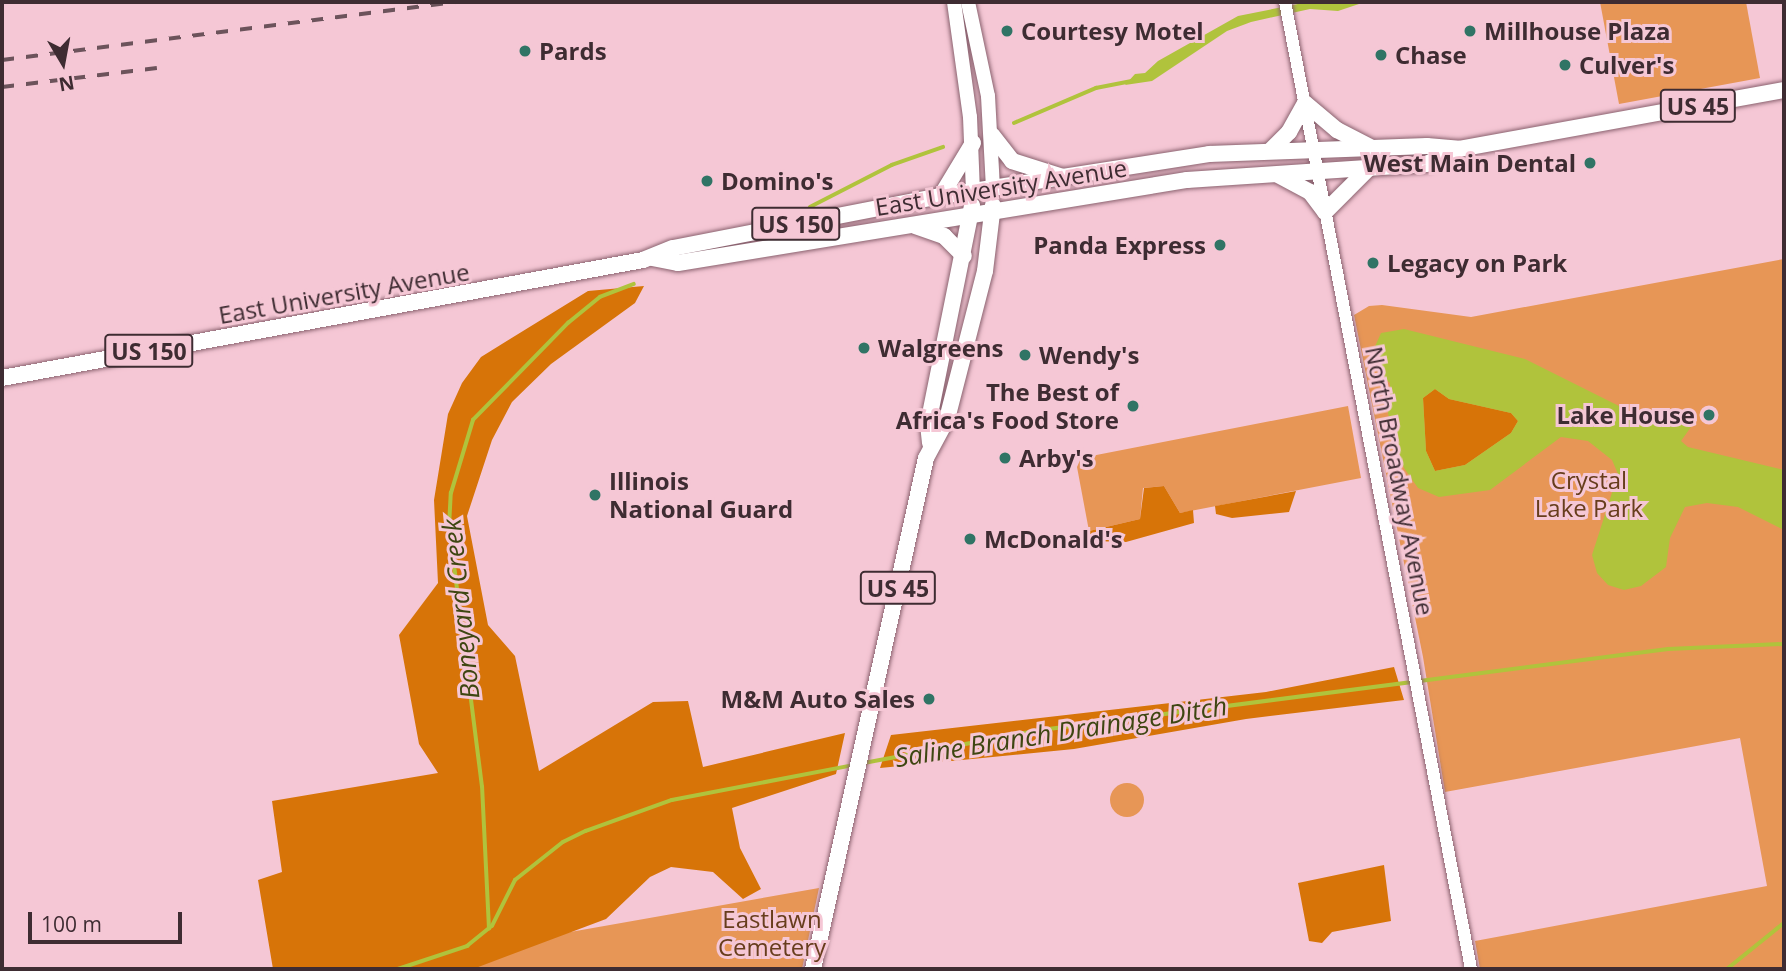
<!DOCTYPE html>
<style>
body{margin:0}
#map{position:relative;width:1786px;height:971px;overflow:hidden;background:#f5c7d5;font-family:"Open Sans",sans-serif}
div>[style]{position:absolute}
.green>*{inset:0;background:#e79656}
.round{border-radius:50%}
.forest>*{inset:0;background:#d77408}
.water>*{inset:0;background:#b0c33c}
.stream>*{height:3.5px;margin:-1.75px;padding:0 1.75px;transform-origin:1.75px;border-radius:1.75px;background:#b0c33c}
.roads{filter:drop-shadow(0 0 2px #8a626f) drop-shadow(0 0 2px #8a626f)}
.tertiary>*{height:12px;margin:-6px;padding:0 6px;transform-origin:6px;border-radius:6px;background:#fff}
.secondary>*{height:14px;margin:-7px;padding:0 7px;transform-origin:7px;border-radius:7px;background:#fff}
.primary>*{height:16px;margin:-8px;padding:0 8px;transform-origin:8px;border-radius:8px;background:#fff}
.rail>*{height:3.5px;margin-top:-1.75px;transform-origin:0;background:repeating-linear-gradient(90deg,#6c535b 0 12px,transparent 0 24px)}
.dots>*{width:19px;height:19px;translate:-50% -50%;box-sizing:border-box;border:4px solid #f5c7d5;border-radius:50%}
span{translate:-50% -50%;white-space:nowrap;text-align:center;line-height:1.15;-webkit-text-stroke:6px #f5c7d5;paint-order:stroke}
.shield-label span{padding:2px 5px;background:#f5c7d5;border:2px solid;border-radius:5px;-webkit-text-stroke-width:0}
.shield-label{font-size:23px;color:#3e2c32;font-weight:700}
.poi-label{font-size:24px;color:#3e2c32;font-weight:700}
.left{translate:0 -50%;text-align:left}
.right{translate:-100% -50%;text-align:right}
.street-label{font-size:24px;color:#3e2c32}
.park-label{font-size:24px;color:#673d1c}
.water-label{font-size:26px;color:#3e4611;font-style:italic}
.frame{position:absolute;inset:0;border:4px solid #3e2c32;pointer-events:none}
.north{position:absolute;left:28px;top:28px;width:70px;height:70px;-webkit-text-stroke:5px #f5c7d5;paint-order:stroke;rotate:170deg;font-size:19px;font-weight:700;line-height:28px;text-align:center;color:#3e2c32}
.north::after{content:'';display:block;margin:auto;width:24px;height:32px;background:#3e2c32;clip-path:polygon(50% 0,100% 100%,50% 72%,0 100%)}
.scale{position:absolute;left:28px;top:912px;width:154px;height:32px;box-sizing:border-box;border:4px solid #3e2c32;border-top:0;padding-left:9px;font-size:21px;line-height:24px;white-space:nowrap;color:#3e2c32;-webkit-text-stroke:5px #f5c7d5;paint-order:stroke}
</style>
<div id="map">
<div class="green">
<div style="clip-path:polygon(1600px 2px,1746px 2px,1760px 78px,1619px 104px)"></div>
<div style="clip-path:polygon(1784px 259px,1784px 969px,1480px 969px,1475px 941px,1767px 886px,1740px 738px,1445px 792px,1423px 657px,1354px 315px,1369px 306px,1382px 305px,1471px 317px)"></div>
<div style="clip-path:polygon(1348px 406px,1361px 478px,1180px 513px,1164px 486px,1143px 488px,1140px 519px,1089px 531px,1077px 467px,1081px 458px)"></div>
<div class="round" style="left:1110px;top:783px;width:34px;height:34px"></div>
<div style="clip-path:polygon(819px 888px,802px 969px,358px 969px,366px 968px)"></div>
</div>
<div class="forest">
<div style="clip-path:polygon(644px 286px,635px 303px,551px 364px,512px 402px,492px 440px,467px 516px,488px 625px,515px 656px,539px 771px,653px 702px,688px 701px,703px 767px,845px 733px,836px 774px,732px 808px,740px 848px,761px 889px,743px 899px,713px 872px,671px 867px,650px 877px,606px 919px,473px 969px,273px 969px,258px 880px,282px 872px,272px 801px,438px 773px,419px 744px,399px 635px,438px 583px,434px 500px,448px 414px,462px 383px,481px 357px,588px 291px)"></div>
<div style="clip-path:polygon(1435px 389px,1449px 399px,1511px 413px,1518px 421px,1511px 433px,1465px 465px,1435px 471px,1426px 451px,1423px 398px)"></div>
<div style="clip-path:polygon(1164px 486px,1180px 513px,1193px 510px,1194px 523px,1126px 542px,1091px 541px,1089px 531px,1140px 519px,1144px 488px)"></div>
<div style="clip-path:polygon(1296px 491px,1289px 512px,1232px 518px,1216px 514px,1215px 506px)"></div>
<div style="clip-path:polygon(1394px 667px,1404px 700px,1246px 719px,1074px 749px,880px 768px,891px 735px,1266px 692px)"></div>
<div style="clip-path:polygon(1384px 865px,1391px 921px,1332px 932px,1322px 943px,1309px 941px,1298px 883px)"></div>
</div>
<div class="water">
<div style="clip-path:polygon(1308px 2px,1365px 2px,1338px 11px,1310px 9px,1251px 22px,1227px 31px,1152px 81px,1125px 85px,1135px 74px,1145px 73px,1158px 61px,1238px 16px)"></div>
<div style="clip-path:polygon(evenodd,1404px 329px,1525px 359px,1647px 420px,1686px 411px,1691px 427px,1681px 441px,1688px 447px,1784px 470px,1784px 530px,1738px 507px,1707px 503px,1685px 507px,1670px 538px,1666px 567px,1641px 586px,1624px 590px,1608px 585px,1597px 573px,1592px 555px,1618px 474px,1612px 460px,1588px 441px,1561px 437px,1490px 490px,1439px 497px,1418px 488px,1404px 468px,1395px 442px,1388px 413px,1390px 383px,1379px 373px,1373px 351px,1381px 333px,1404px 329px,1435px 389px,1449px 399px,1511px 413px,1518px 421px,1511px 433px,1465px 465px,1435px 471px,1426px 451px,1423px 398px,1435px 389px)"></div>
</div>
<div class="stream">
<div style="left:1014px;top:123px;width:89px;rotate:-23.1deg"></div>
<div style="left:1096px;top:88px;width:36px;rotate:-11deg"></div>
<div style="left:810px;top:207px;width:92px;rotate:-27.1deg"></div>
<div style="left:892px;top:165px;width:54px;rotate:-19.4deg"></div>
<div style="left:864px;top:763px;width:180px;rotate:-10.6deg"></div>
<div style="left:1041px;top:730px;width:632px;rotate:-7.36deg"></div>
<div style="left:1668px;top:649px;width:116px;rotate:-2.5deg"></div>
<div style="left:489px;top:929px;width:142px;rotate:-92.8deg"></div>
<div style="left:482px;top:787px;width:262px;rotate:-97.2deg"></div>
<div style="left:449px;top:527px;width:34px;rotate:-87deg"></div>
<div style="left:451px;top:493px;width:76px;rotate:-73.2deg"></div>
<div style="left:473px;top:420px;width:136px;rotate:-45.6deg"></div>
<div style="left:568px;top:323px;width:41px;rotate:-39.1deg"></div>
<div style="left:600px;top:297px;width:36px;rotate:-21deg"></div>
<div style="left:398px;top:969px;width:73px;rotate:-18.4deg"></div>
<div style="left:467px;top:946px;width:32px;rotate:-39deg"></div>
<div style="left:492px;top:926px;width:51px;rotate:-63.4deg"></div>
<div style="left:515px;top:880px;width:61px;rotate:-38.4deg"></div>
<div style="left:563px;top:842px;width:25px;rotate:-26deg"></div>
<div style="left:586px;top:831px;width:91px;rotate:-19.8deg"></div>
<div style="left:672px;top:800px;width:184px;rotate:-10.9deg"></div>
<div style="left:1727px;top:969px;width:73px;rotate:-38.9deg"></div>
</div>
<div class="roads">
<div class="tertiary">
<div style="left:1285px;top:2px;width:985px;rotate:79.11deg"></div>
</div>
<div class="secondary">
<div style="left:954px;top:2px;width:116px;rotate:82.1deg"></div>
<div style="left:970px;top:117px;width:75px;rotate:87.7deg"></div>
<div style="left:968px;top:2px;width:96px;rotate:78deg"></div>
<div style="left:988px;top:96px;width:93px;rotate:86.9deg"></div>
</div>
<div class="primary">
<div style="left:992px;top:135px;width:33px;rotate:52deg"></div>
<div style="left:1012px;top:161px;width:53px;rotate:17.4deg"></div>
<div style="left:1270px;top:151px;width:27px;rotate:-45deg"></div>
<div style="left:1289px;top:132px;width:33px;rotate:-61deg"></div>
<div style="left:1305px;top:103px;width:42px;rotate:40.2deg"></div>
<div style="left:1337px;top:130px;width:37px;rotate:27deg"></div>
<div style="left:1278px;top:175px;width:36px;rotate:28deg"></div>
<div style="left:1310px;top:192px;width:25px;rotate:53deg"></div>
<div style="left:1325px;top:212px;width:61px;rotate:-45deg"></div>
<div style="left:941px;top:196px;width:62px;rotate:-58.9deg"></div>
<div style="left:915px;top:226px;width:31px;rotate:19deg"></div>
<div style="left:944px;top:236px;width:28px;rotate:45deg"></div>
<div style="left:652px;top:258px;width:26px;rotate:11deg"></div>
<div style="left:678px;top:263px;width:516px;rotate:-9.26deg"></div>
<div style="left:1187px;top:180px;width:240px;rotate:-3.8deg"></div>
<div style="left:1426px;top:164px;width:34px;rotate:-24deg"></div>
<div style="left:2px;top:378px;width:652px;rotate:-10.43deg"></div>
<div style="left:643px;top:260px;width:32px;rotate:-22deg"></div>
<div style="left:673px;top:248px;width:273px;rotate:-11deg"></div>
<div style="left:941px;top:196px;width:271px;rotate:-8.9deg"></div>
<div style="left:1209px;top:154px;width:218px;rotate:-2.1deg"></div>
<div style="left:1427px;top:146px;width:32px;rotate:5deg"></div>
<div style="left:1459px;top:149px;width:330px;rotate:-10.3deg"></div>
<div style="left:930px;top:443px;width:19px;rotate:-96deg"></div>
<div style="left:928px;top:424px;width:223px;rotate:-78.6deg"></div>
<div style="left:813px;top:969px;width:523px;rotate:-77.53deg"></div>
<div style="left:926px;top:458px;width:44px;rotate:-61.7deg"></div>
<div style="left:947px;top:419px;width:153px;rotate:-75.6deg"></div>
<div style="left:985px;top:271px;width:66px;rotate:-83.1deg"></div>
</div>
</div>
<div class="rail">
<div style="left:2px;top:60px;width:457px;rotate:-7.3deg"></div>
<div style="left:2px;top:87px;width:156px;rotate:-7deg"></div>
</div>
<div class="dots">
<div style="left:1007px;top:31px;background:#307465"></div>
<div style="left:1470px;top:31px;background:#307465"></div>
<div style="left:525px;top:51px;background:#307465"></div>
<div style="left:1381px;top:55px;background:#307465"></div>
<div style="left:1565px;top:65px;background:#307465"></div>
<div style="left:1590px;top:163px;background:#307465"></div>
<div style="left:707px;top:181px;background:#307465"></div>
<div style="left:1220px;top:245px;background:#307465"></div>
<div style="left:1373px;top:263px;background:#307465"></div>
<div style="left:864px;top:348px;background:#307465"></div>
<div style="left:1025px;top:355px;background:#307465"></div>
<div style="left:1133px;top:406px;background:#307465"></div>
<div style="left:1709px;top:415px;background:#307465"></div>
<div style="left:1005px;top:458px;background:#307465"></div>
<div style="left:595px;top:495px;background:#307465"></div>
<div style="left:970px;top:539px;background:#307465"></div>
<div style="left:929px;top:699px;background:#307465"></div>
</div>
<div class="shield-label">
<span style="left:1698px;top:106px">US 45</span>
<span style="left:796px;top:224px">US 150</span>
<span style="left:149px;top:351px">US 150</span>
<span style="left:898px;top:588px">US 45</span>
</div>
<div class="poi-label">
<span class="left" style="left:1021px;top:31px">Courtesy Motel</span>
<span class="left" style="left:1484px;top:31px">Millhouse Plaza</span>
<span class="left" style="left:539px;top:51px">Pards</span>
<span class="left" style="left:1395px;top:55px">Chase</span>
<span class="left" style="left:1579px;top:65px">Culver's</span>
<span class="right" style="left:1576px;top:163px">West Main Dental</span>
<span class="left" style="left:721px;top:181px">Domino's</span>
<span class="right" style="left:1206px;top:245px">Panda Express</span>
<span class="left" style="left:1387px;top:263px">Legacy on Park</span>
<span class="left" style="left:878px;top:348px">Walgreens</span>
<span class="left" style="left:1039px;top:355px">Wendy's</span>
<span class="right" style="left:1119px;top:406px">The Best of<br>Africa's Food Store</span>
<span class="right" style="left:1695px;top:415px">Lake House</span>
<span class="left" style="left:1019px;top:458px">Arby's</span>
<span class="left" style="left:609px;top:495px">Illinois<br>National Guard</span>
<span class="left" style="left:984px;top:539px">McDonald's</span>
<span class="right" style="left:915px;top:699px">M&amp;M Auto Sales</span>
</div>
<div class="street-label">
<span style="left:1001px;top:187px;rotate:-9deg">East University Avenue</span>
<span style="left:344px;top:293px;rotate:-10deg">East University Avenue</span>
<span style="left:1400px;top:481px;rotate:79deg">North Broadway Avenue</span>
</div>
<div class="park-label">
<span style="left:1589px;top:494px">Crystal<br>Lake Park</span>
<span style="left:772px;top:933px">Eastlawn<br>Cemetery</span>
</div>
<div class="water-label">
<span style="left:461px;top:609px;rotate:-96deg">Boneyard Creek</span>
<span style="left:1061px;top:732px;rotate:-9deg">Saline Branch Drainage Ditch</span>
</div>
<div class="frame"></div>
<div class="north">N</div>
<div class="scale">100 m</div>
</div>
